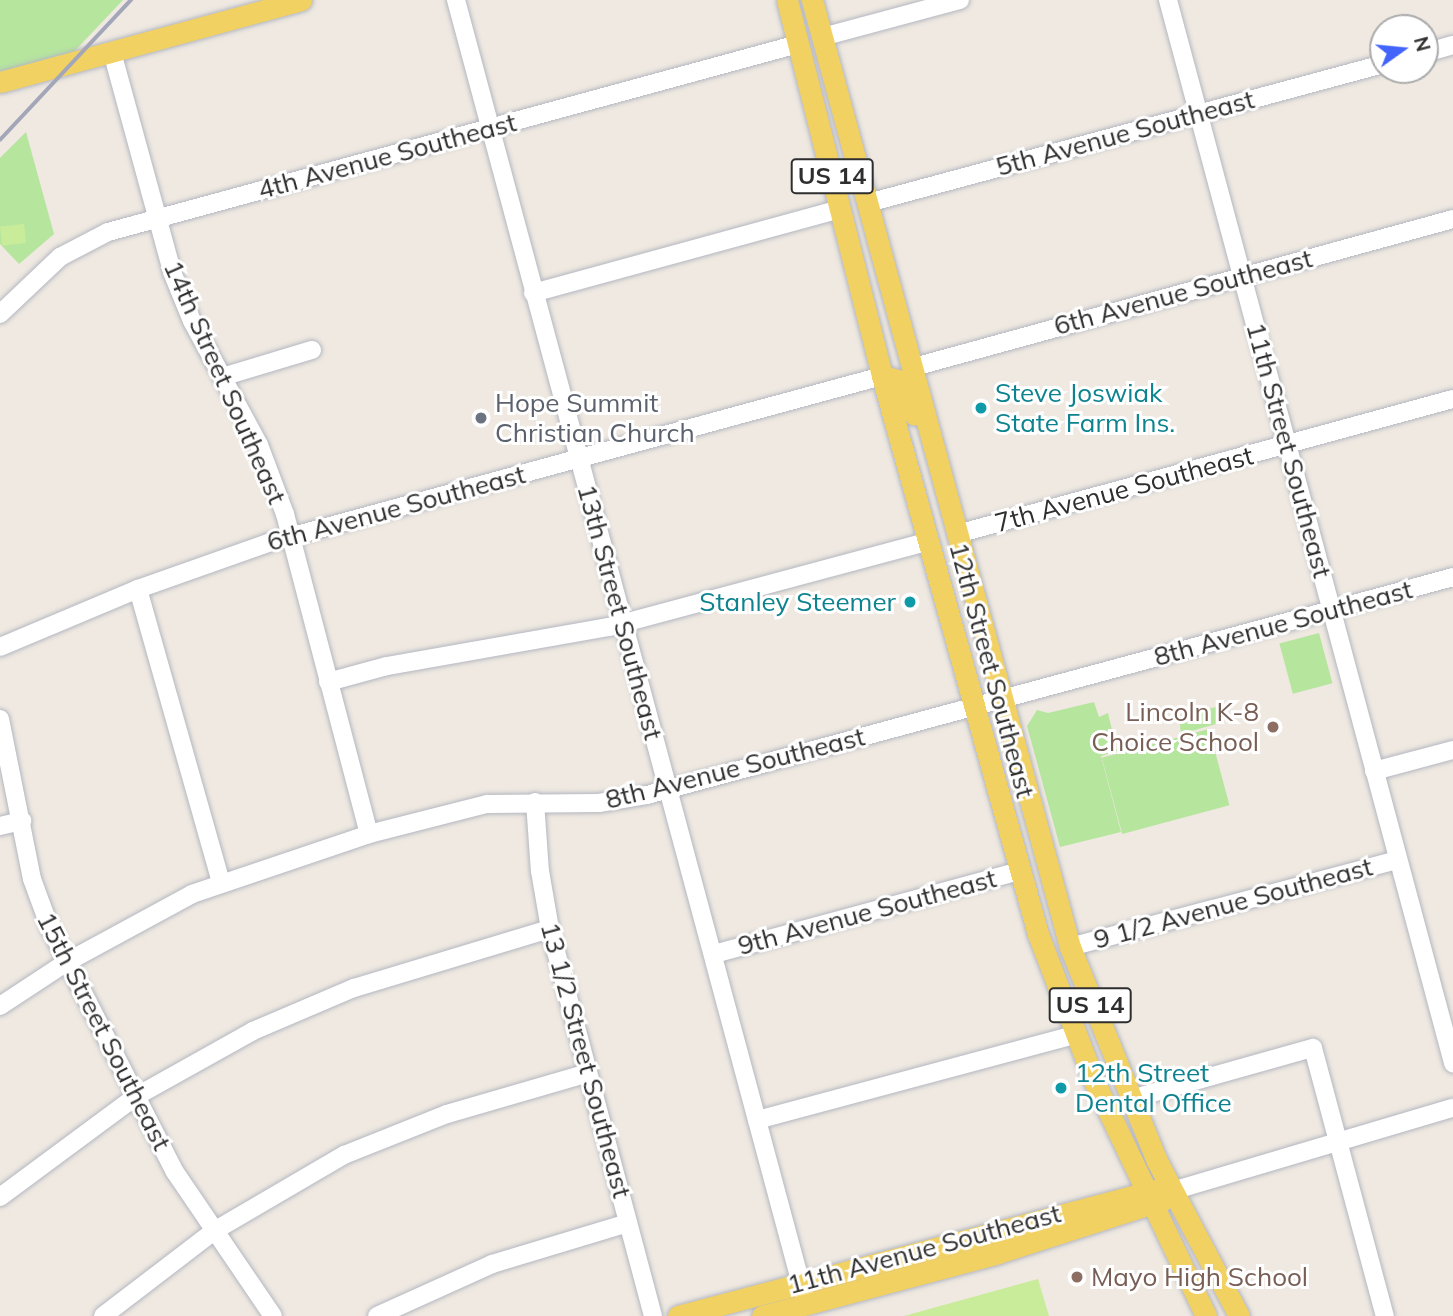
<!DOCTYPE html>
<style>
body{margin:0}
#map{position:relative;width:1453px;height:1316px;overflow:hidden;background:#efe9e1;font-family:Mulish,sans-serif}
div>[style]{position:absolute}
.green>*{inset:0;background:#b6e59e;transform-origin:0 0}
.pitch>*{inset:0;background:#c9ec9a;transform-origin:0 0}
.roads{filter:drop-shadow(0 0 2px #b4b7c1) drop-shadow(0 0 2px #b4b7c1)}
.minor>*{height:18px;margin:-9px;padding:0 9px;transform-origin:9px;border-radius:9px;background:#fff}
.major>*{height:21px;margin:-10.5px;padding:0 10.5px;transform-origin:10.5px;border-radius:10.5px;background:#f2d163}
.rail>*{height:3.5px;margin:-1.75px;padding:0 1.75px;transform-origin:1.75px;border-radius:1.75px;background:#a3a6b8}
.dots>*{width:19px;height:19px;translate:-50% -50%;box-sizing:border-box;border:4px solid #fff;border-radius:50%}
span{translate:-50% -50%;white-space:nowrap;text-align:center;line-height:1.15;-webkit-text-stroke:6px #fff;paint-order:stroke}
.shield-label span{padding:2px 5px;background:#fff;border:2px solid;border-radius:5px;-webkit-text-stroke-width:0}
.shield-label{font-size:24px;color:#2e2e2e;font-weight:700}
.street-label{font-size:26px;color:#2e2e2e}
.culture-label{font-size:26px;color:#0d838f}
.left{translate:0 -50%;text-align:left}
.right{translate:-100% -50%;text-align:right}
.worship-label{font-size:26px;color:#5b616d}
.education-label{font-size:26px;color:#785e54}
.north{position:absolute;left:1369px;top:14px;width:70px;height:70px;box-sizing:border-box;background:#fff;border:2px solid #ababab;border-radius:50%;rotate:75deg;font-size:19px;font-weight:700;line-height:28px;text-align:center;color:#2e2e2e}
.north::after{content:'';display:block;margin:auto;width:24px;height:32px;background:#4264fb;clip-path:polygon(50% 0,100% 100%,50% 72%,0 100%)}
</style>
<div id="map">
<div class="green">
<div style="clip-path:polygon(0 0,123px 0,69px 57px,0 76px)"></div>
<div style="clip-path:polygon(26px 132px,54px 234px,19px 264px,0 244px,0 158px)"></div>
<div style="left:1319px;top:633px;width:52px;height:41px;rotate:75deg"></div>
<div style="clip-path:polygon(1094px 702px,1099px 717px,1108px 713px,1117px 751px,1101px 756px,1121px 832px,1060px 847px,1027px 726px,1037px 710px,1048px 713px)"></div>
<div style="clip-path:polygon(1216px 707px,1219px 719px,1216px 724px,1181px 734px,1179px 716px)"></div>
<div style="left:1209px;top:729px;width:79px;height:111px;rotate:75deg"></div>
</div>
<div class="pitch">
<div style="left:24px;top:224px;width:19px;height:24px;rotate:84deg"></div>
<div style="clip-path:polygon(1038px 1279px,1049px 1316px,904px 1316px)"></div>
</div>
<div class="roads">
<div class="minor">
<div style="left:456px;top:0;width:1341px;rotate:74.96deg"></div>
<div style="left:1168px;top:0;width:1101px;rotate:74.99deg"></div>
<div style="left:822px;top:37px;width:143px;rotate:-15deg"></div>
<div style="left:112px;top:52px;width:228px;rotate:74.7deg"></div>
<div style="left:172px;top:272px;width:53px;rotate:67.8deg"></div>
<div style="left:192px;top:321px;width:141px;rotate:61.6deg"></div>
<div style="left:259px;top:445px;width:74px;rotate:69.4deg"></div>
<div style="left:285px;top:514px;width:331px;rotate:75.3deg"></div>
<div style="left:1425px;top:53px;width:29px;rotate:-16deg"></div>
<div style="left:868px;top:203px;width:533px;rotate:-15.1deg"></div>
<div style="left:533px;top:293px;width:318px;rotate:-15.3deg"></div>
<div style="left:0;top:314px;width:83px;rotate:-43.5deg"></div>
<div style="left:60px;top:257px;width:54px;rotate:-27.5deg"></div>
<div style="left:108px;top:232px;width:715px;rotate:-15.24deg"></div>
<div style="left:914px;top:367px;width:559px;rotate:-15.35deg"></div>
<div style="left:222px;top:377px;width:94px;rotate:-16.7deg"></div>
<div style="left:957px;top:534px;width:514px;rotate:-15.23deg"></div>
<div style="left:138px;top:589px;width:305px;rotate:74.2deg"></div>
<div style="left:0;top:647px;width:150px;rotate:-22.8deg"></div>
<div style="left:138px;top:589px;width:141px;rotate:-19.5deg"></div>
<div style="left:271px;top:542px;width:633px;rotate:-15.2deg"></div>
<div style="left:328px;top:682px;width:61px;rotate:-15.2deg"></div>
<div style="left:387px;top:666px;width:225px;rotate:-10deg"></div>
<div style="left:609px;top:627px;width:329px;rotate:-15deg"></div>
<div style="left:0;top:719px;width:163px;rotate:78.7deg"></div>
<div style="left:32px;top:879px;width:52px;rotate:69.8deg"></div>
<div style="left:50px;top:928px;width:274px;rotate:62.9deg"></div>
<div style="left:175px;top:1172px;width:174px;rotate:55.8deg"></div>
<div style="left:1374px;top:771px;width:82px;rotate:-14.9deg"></div>
<div style="left:535px;top:802px;width:69px;rotate:85.9deg"></div>
<div style="left:540px;top:871px;width:59px;rotate:80.2deg"></div>
<div style="left:550px;top:929px;width:400px;rotate:75.1deg"></div>
<div style="left:0;top:826px;width:23px;rotate:-13deg"></div>
<div style="left:1070px;top:947px;width:338px;rotate:-14.9deg"></div>
<div style="left:714px;top:954px;width:316px;rotate:-15.2deg"></div>
<div style="left:0;top:1006px;width:80px;rotate:-33.3deg"></div>
<div style="left:67px;top:962px;width:142px;rotate:-28.5deg"></div>
<div style="left:192px;top:894px;width:187px;rotate:-18.7deg"></div>
<div style="left:369px;top:834px;width:122px;rotate:-14.3deg"></div>
<div style="left:487px;top:804px;width:112px;rotate:-0.5deg"></div>
<div style="left:599px;top:803px;width:49px;rotate:-9.5deg"></div>
<div style="left:647px;top:795px;width:835px;rotate:-15.13deg"></div>
<div style="left:1131px;top:1099px;width:189px;rotate:-15.7deg"></div>
<div style="left:1313px;top:1048px;width:278px;rotate:75deg"></div>
<div style="left:757px;top:1120px;width:328px;rotate:-15deg"></div>
<div style="left:1172px;top:1191px;width:293px;rotate:-16.5deg"></div>
<div style="left:0;top:1197px;width:168px;rotate:-36.5deg"></div>
<div style="left:135px;top:1097px;width:135px;rotate:-29.2deg"></div>
<div style="left:253px;top:1031px;width:110px;rotate:-23.1deg"></div>
<div style="left:354px;top:988px;width:205px;rotate:-16.8deg"></div>
<div style="left:103px;top:1316px;width:140px;rotate:-37.4deg"></div>
<div style="left:214px;top:1231px;width:151px;rotate:-30.3deg"></div>
<div style="left:344px;top:1155px;width:111px;rotate:-21.7deg"></div>
<div style="left:447px;top:1114px;width:147px;rotate:-16.2deg"></div>
<div style="left:377px;top:1316px;width:126px;rotate:-24.3deg"></div>
<div style="left:492px;top:1264px;width:142px;rotate:-16.8deg"></div>
</div>
<div class="major">
<div style="left:787px;top:0;width:388px;rotate:75.8deg"></div>
<div style="left:882px;top:376px;width:579px;rotate:74.38deg"></div>
<div style="left:1038px;top:934px;width:157px;rotate:69.1deg"></div>
<div style="left:1094px;top:1081px;width:260px;rotate:64.5deg"></div>
<div style="left:812px;top:0;width:982px;rotate:74.76deg"></div>
<div style="left:1070px;top:947px;width:231px;rotate:67.9deg"></div>
<div style="left:1157px;top:1161px;width:175px;rotate:62.1deg"></div>
<div style="left:0;top:82px;width:312px;rotate:-15.2deg"></div>
<div style="left:882px;top:376px;width:16px;rotate:14deg"></div>
<div style="left:898px;top:380px;width:38px;rotate:65deg"></div>
<div style="left:678px;top:1316px;width:494px;rotate:-14.8deg"></div>
<div style="left:762px;top:1316px;width:244px;rotate:-14.9deg"></div>
<div style="left:998px;top:1253px;width:173px;rotate:-17.8deg"></div>
</div>
</div>
<div class="rail">
<div style="left:0;top:140px;width:192px;rotate:-46.9deg"></div>
</div>
<div class="dots">
<div style="left:981px;top:408px;background:#0f9aa8"></div>
<div style="left:481px;top:418px;background:#6b7280"></div>
<div style="left:910px;top:602px;background:#0f9aa8"></div>
<div style="left:1273px;top:727px;background:#8d6e63"></div>
<div style="left:1061px;top:1088px;background:#0f9aa8"></div>
<div style="left:1077px;top:1277px;background:#8d6e63"></div>
</div>
<div class="shield-label">
<span style="left:832px;top:176px">US 14</span>
<span style="left:1090px;top:1005px">US 14</span>
</div>
<div class="street-label">
<span style="left:1125px;top:133px;rotate:-15deg">5th Avenue Southeast</span>
<span style="left:387px;top:156px;rotate:-15deg">4th Avenue Southeast</span>
<span style="left:1183px;top:292px;rotate:-15deg">6th Avenue Southeast</span>
<span style="left:225px;top:382px;rotate:66deg">14th Street Southeast</span>
<span style="left:1289px;top:450px;rotate:75deg">11th Street Southeast</span>
<span style="left:1124px;top:489px;rotate:-15deg">7th Avenue Southeast</span>
<span style="left:396px;top:508px;rotate:-15deg">6th Avenue Southeast</span>
<span style="left:620px;top:612px;rotate:75deg">13th Street Southeast</span>
<span style="left:1283px;top:623px;rotate:-15deg">8th Avenue Southeast</span>
<span style="left:992px;top:670px;rotate:75deg">12th Street Southeast</span>
<span style="left:735px;top:768px;rotate:-14deg">8th Avenue Southeast</span>
<span style="left:1233px;top:903px;rotate:-15deg">9 1/2 Avenue Southeast</span>
<span style="left:867px;top:912px;rotate:-15deg">9th Avenue Southeast</span>
<span style="left:104px;top:1031px;rotate:63deg">15th Street Southeast</span>
<span style="left:586px;top:1060px;rotate:75deg">13 1/2 Street Southeast</span>
<span style="left:924px;top:1249px;rotate:-15deg">11th Avenue Southeast</span>
</div>
<div class="culture-label">
<span class="left" style="left:995px;top:408px">Steve Joswiak<br>State Farm Ins.</span>
<span class="right" style="left:896px;top:602px">Stanley Steemer</span>
<span class="left" style="left:1075px;top:1088px">12th Street<br>Dental Office</span>
</div>
<div class="worship-label">
<span class="left" style="left:495px;top:418px">Hope Summit<br>Christian Church</span>
</div>
<div class="education-label">
<span class="right" style="left:1259px;top:727px">Lincoln K-8<br>Choice School</span>
<span class="left" style="left:1091px;top:1277px">Mayo High School</span>
</div>
<div class="north">N</div>
</div>
